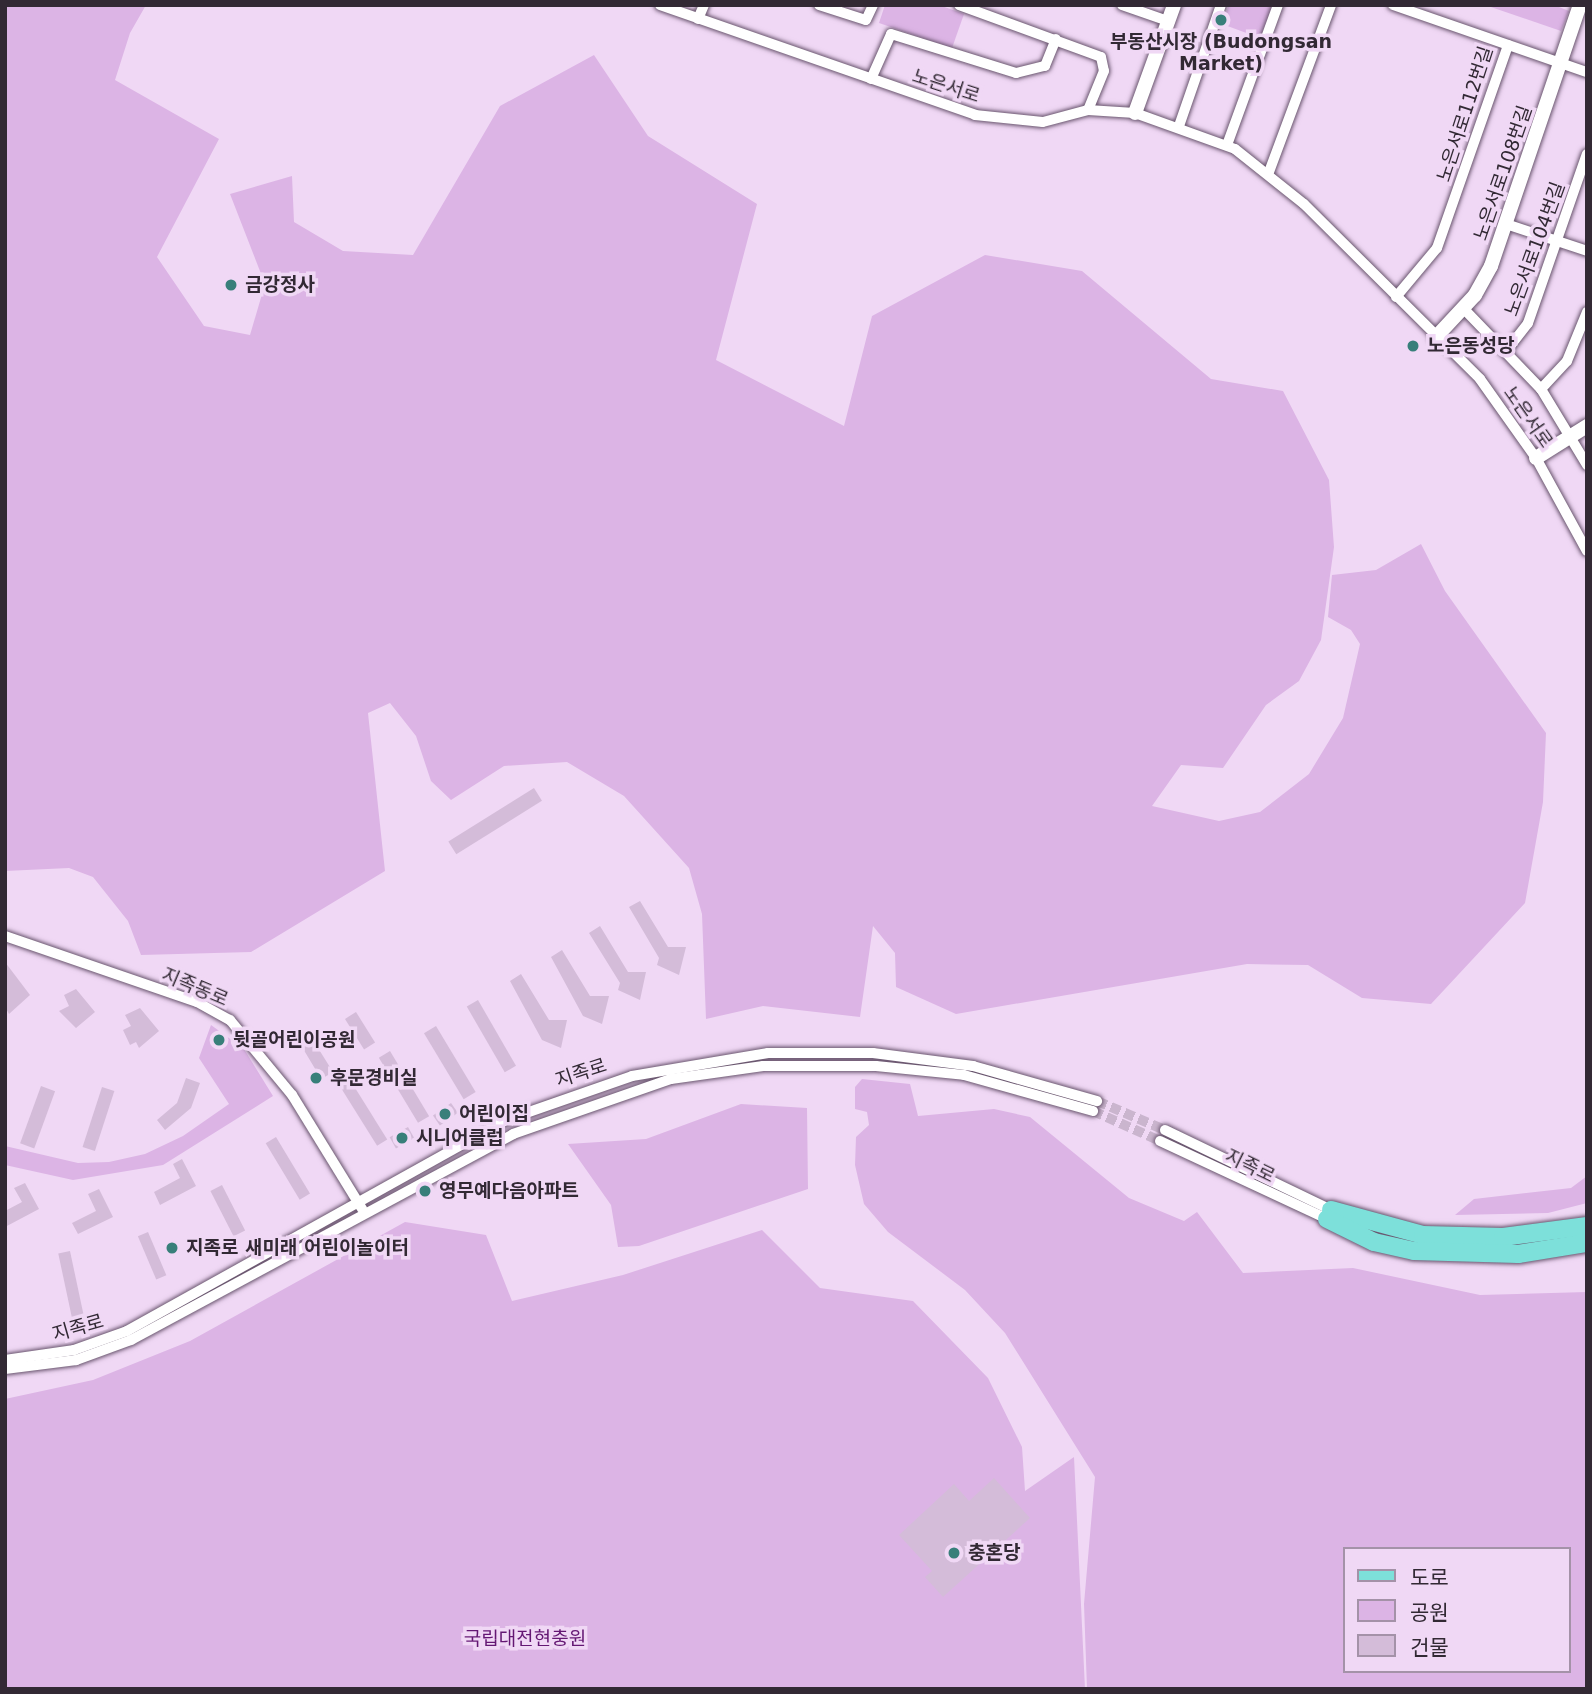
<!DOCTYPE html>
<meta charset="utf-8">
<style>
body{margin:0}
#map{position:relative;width:1592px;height:1694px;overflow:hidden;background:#f0d8f5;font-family:"DejaVu Sans","Noto Sans KR",sans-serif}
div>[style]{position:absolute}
.green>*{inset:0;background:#dcb4e5}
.building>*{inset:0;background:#d4bcd9;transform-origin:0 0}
.minor-tunnel>*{height:10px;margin-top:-5px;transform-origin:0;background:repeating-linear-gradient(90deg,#cab5ce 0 10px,transparent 0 15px)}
.roads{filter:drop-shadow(0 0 2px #69556e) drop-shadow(0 0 2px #69556e)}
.minor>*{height:10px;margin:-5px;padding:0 5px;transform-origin:5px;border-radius:5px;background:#fff}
.tertiary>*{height:14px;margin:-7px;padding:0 7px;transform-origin:7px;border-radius:7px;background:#fff}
.primary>*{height:18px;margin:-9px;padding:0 9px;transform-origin:9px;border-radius:9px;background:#7de0da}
.dots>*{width:19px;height:19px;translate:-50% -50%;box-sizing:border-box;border:4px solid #f0d8f5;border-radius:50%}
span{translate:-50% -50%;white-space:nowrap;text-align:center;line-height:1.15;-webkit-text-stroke:7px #f0d8f5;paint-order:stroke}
.poi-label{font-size:19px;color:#322934;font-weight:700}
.left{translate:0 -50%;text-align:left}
.street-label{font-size:19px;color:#322934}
.park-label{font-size:19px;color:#641773}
.frame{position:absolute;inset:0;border:7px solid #322934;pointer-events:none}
.legend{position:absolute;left:1343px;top:1547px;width:228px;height:126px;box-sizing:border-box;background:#f0d8f5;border:2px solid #a492a8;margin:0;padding:9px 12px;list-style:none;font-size:21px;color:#322934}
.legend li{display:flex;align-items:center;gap:14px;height:35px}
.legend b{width:35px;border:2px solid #a492a8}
</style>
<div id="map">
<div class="green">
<div style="clip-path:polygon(5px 5px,146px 5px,130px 33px,115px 80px,219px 139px,157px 257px,204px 326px,250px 335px,265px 284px,230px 194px,292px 176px,294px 222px,343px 251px,413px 255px,500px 106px,594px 55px,648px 136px,757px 204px,716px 360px,844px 426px,872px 316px,985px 255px,1082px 271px,1211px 379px,1283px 391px,1329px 480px,1334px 547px,1321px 640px,1299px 681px,1266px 705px,1223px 768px,1181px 765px,1152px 806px,1219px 821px,1260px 812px,1309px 774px,1343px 718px,1360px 644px,1351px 630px,1328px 617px,1332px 575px,1376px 570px,1421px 544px,1445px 591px,1546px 733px,1543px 802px,1525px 903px,1431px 1004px,1362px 998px,1308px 965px,1247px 964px,956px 1014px,896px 987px,895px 953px,873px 926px,860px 1017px,763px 1006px,706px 1019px,702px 914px,689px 868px,624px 796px,567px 762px,504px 766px,451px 800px,431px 781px,416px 736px,390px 703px,368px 713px,385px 871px,251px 952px,141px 955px,128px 921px,93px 877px,69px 868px,5px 871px)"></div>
<div style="clip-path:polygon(885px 5px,939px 5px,964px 14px,952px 48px,879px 23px)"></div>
<div style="clip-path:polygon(1229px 5px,1273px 5px,1260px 38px,1222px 24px)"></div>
<div style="clip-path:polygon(1485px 5px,1554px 5px,1569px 11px,1561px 31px)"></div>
<div style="clip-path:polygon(211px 1025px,244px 1049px,273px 1096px,163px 1165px,73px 1180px,5px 1165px,5px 1146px,78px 1163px,109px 1162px,145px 1154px,183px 1136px,229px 1104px,199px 1058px)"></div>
<div style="clip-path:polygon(evenodd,862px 1079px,910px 1084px,918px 1116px,994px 1109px,1030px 1117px,1129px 1198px,1184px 1221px,1197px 1212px,1243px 1273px,1353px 1268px,1480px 1295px,1587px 1292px,1587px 1689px,1087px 1689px,1084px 1604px,1095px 1477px,1005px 1333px,965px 1290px,888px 1232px,864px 1204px,855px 1165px,856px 1137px,869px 1125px,867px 1112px,855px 1109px,855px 1087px,862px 1079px,1345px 1549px,1569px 1549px,1569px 1671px,1345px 1671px,1345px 1549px)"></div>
<div style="clip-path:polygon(741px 1104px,807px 1108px,808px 1189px,639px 1246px,618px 1247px,611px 1205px,568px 1144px,646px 1139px)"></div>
<div style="clip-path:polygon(1587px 1176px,1587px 1203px,1548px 1213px,1455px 1215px,1474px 1199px,1571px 1188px)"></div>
<div style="clip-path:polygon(405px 1222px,486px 1235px,512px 1301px,623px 1275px,762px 1230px,820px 1288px,913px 1301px,988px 1378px,1022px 1447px,1025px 1491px,1074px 1457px,1085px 1689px,5px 1689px,5px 1399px,93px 1380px,190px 1341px)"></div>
</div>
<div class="building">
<div style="left:534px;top:788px;width:15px;height:101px;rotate:58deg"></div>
<div style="clip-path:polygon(640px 901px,668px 947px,686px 947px,679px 975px,657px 965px,659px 958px,629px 907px)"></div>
<div style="clip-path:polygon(600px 926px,628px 972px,646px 972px,640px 1000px,618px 990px,620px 983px,589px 933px)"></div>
<div style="clip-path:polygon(562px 950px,590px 996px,609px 996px,602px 1024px,583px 1016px,551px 957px)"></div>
<div style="clip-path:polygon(5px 962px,30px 995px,9px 1014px,5px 1007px)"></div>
<div style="clip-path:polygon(521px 974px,549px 1020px,567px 1020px,561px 1048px,542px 1040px,510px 981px)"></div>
<div style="clip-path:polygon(76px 989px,95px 1012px,76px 1028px,59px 1011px,69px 1006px,64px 995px)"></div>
<div style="left:478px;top:1000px;width:76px;height:13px;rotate:60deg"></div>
<div style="clip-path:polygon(140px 1008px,159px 1031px,139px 1048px,136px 1042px,130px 1045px,123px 1030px,131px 1026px,125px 1015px)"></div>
<div style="left:356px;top:1012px;width:36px;height:13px;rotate:58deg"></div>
<div style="left:436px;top:1026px;width:77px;height:14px;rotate:59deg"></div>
<div style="clip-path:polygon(313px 1040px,333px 1072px,315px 1083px,311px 1076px,317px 1072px,302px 1047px)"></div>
<div style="left:390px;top:1051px;width:76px;height:13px;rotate:59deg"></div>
<div style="left:347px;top:1075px;width:76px;height:12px;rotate:58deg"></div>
<div style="clip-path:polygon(186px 1078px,200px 1083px,191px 1108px,165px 1130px,157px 1120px,177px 1103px)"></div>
<div style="left:41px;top:1086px;width:15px;height:61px;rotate:20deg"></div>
<div style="left:102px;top:1087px;width:13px;height:63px;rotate:18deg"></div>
<div style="left:451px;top:1103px;width:12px;height:22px;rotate:55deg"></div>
<div style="left:408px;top:1127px;width:13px;height:21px;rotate:61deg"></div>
<div style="left:276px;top:1137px;width:66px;height:12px;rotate:59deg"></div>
<div style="clip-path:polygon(182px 1159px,196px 1186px,160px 1205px,154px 1192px,180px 1178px,173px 1164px)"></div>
<div style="clip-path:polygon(25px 1183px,39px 1209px,5px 1227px,5px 1211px,22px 1202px,14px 1188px)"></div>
<div style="left:222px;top:1185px;width:51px;height:13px;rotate:63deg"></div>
<div style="clip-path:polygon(99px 1189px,113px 1217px,78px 1234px,72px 1223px,96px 1211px,88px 1194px)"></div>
<div style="left:148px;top:1232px;width:47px;height:11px;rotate:67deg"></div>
<div style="left:70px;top:1251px;width:66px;height:12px;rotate:78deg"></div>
<div style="clip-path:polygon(994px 1478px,1030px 1518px,943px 1597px,925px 1577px,932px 1571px,899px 1535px,954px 1484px,969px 1501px)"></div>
</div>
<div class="minor-tunnel">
<div style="left:1097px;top:1101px;width:74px;rotate:23.1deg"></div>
<div style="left:1093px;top:1111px;width:73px;rotate:24.1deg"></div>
</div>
<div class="roads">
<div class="minor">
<div style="left:660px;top:5px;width:334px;rotate:19.2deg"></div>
<div style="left:975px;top:115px;width:68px;rotate:5.9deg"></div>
<div style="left:1043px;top:122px;width:47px;rotate:-14.9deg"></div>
<div style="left:1088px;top:110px;width:47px;rotate:3.7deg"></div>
<div style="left:1135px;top:113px;width:106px;rotate:19.8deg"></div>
<div style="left:1235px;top:149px;width:88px;rotate:38.6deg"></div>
<div style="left:1304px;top:204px;width:248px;rotate:44.8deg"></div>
<div style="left:1480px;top:379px;width:97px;rotate:54.7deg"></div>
<div style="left:1536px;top:458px;width:106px;rotate:61.3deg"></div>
<div style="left:819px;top:5px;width:49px;rotate:17.7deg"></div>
<div style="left:866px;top:20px;width:17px;rotate:-65deg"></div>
<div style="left:959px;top:5px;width:151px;rotate:20.1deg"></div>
<div style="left:1101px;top:57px;width:14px;rotate:78deg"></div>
<div style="left:1104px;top:71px;width:42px;rotate:112.3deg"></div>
<div style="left:1122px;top:5px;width:49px;rotate:19.2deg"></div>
<div style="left:1393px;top:5px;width:205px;rotate:19.1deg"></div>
<div style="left:698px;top:19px;width:15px;rotate:-67deg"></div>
<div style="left:871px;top:79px;width:49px;rotate:-66deg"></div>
<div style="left:891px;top:34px;width:131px;rotate:17.3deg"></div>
<div style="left:1016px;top:73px;width:30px;rotate:-14deg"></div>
<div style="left:1045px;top:66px;width:29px;rotate:-68deg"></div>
<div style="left:1179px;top:126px;width:128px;rotate:-70.9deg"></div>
<div style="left:1227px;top:145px;width:149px;rotate:-70deg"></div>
<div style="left:1269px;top:172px;width:178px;rotate:-69.6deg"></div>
<div style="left:1506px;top:224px;width:85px;rotate:18.4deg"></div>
<div style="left:1396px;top:297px;width:64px;rotate:-50.1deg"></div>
<div style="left:1437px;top:248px;width:215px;rotate:-70.7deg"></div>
<div style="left:1464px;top:309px;width:111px;rotate:46.1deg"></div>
<div style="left:1541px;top:389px;width:89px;rotate:58.8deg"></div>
<div style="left:1507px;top:350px;width:34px;rotate:-52deg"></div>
<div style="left:1528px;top:323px;width:179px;rotate:-70.8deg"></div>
<div style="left:1541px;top:389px;width:38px;rotate:-47deg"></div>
<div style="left:1567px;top:361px;width:53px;rotate:-67.8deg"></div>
<div style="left:5px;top:936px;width:203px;rotate:19deg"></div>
<div style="left:197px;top:1002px;width:38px;rotate:29deg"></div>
<div style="left:230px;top:1020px;width:97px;rotate:50.4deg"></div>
<div style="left:292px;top:1095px;width:134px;rotate:58.4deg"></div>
<div style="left:1165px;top:1130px;width:184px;rotate:25.7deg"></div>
<div style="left:1160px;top:1141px;width:184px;rotate:25deg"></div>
<div style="left:5px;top:1360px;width:70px;rotate:-8.2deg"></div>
<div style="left:74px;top:1350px;width:56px;rotate:-19.7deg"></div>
<div style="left:127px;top:1331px;width:434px;rotate:-29.1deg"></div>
<div style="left:506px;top:1120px;width:133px;rotate:-19.2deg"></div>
<div style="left:632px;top:1076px;width:138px;rotate:-9.6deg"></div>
<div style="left:768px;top:1053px;width:105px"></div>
<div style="left:873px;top:1053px;width:101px;rotate:7.4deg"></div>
<div style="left:973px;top:1066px;width:129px;rotate:15.8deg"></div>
<div style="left:5px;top:1369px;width:72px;rotate:-7.2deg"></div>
<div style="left:76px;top:1360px;width:59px;rotate:-20deg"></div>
<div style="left:131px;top:1340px;width:434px;rotate:-28.3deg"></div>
<div style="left:513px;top:1134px;width:167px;rotate:-19.2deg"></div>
<div style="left:671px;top:1079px;width:93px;rotate:-8deg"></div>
<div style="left:763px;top:1066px;width:113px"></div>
<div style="left:876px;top:1066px;width:88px;rotate:5.8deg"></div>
<div style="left:964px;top:1075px;width:134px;rotate:15.6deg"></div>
</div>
<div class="tertiary">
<div style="left:1135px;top:113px;width:115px;rotate:-70.1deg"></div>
<div style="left:1436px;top:337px;width:57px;rotate:-47.1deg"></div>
<div style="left:1475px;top:295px;width:33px;rotate:-61deg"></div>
<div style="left:1491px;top:266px;width:276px;rotate:-71.2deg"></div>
<div style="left:1536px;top:458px;width:60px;rotate:-32.1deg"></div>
</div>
<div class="primary">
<div style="left:1331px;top:1210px;width:95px;rotate:15.2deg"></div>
<div style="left:1423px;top:1235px;width:80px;rotate:1.4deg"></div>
<div style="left:1503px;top:1237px;width:85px;rotate:-7.5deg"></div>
<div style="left:1327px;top:1219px;width:52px;rotate:26.1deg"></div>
<div style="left:1374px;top:1242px;width:41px;rotate:12.7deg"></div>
<div style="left:1414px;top:1251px;width:104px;rotate:1.7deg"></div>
<div style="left:1518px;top:1254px;width:70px;rotate:-9.1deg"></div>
</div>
</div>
<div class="dots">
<div style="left:1221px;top:20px;background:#387f7a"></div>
<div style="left:231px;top:285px;background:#387f7a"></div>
<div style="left:1413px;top:346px;background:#387f7a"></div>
<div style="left:219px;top:1040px;background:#387f7a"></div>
<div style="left:316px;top:1078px;background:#387f7a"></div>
<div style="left:445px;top:1114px;background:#387f7a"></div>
<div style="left:402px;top:1138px;background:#387f7a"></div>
<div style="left:425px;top:1191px;background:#387f7a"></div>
<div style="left:172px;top:1248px;background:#387f7a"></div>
<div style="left:954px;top:1553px;background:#387f7a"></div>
</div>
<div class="poi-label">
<span style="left:1221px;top:53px">부동산시장 (Budongsan<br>Market)</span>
<span class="left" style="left:245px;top:285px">금강정사</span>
<span class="left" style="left:1427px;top:346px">노은동성당</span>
<span class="left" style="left:233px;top:1040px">뒷골어린이공원</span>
<span class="left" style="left:330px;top:1078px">후문경비실</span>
<span class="left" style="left:459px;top:1114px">어린이집</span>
<span class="left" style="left:416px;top:1138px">시니어클럽</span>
<span class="left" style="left:439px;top:1191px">영무예다음아파트</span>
<span class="left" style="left:186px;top:1248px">지족로 새미래 어린이놀이터</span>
<span class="left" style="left:968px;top:1553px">충혼당</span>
</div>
<div class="street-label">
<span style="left:946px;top:86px;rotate:18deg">노은서로</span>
<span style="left:1465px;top:114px;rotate:-72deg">노은서로112번길</span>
<span style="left:1503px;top:173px;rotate:-71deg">노은서로108번길</span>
<span style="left:1535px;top:249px;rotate:-70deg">노은서로104번길</span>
<span style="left:1528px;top:417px;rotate:55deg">노은서로</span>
<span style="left:195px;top:987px;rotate:23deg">지족동로</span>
<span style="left:581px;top:1073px;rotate:-18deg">지족로</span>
<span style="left:1250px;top:1166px;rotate:26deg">지족로</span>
<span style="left:78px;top:1328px;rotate:-16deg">지족로</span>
</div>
<div class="park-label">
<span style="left:525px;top:1639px">국립대전현충원</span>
</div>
<div class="frame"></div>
<ul class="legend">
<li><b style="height:9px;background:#7de0da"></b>도로</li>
<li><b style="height:19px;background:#dcb4e5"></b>공원</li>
<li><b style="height:19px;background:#d4bcd9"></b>건물</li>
</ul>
</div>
